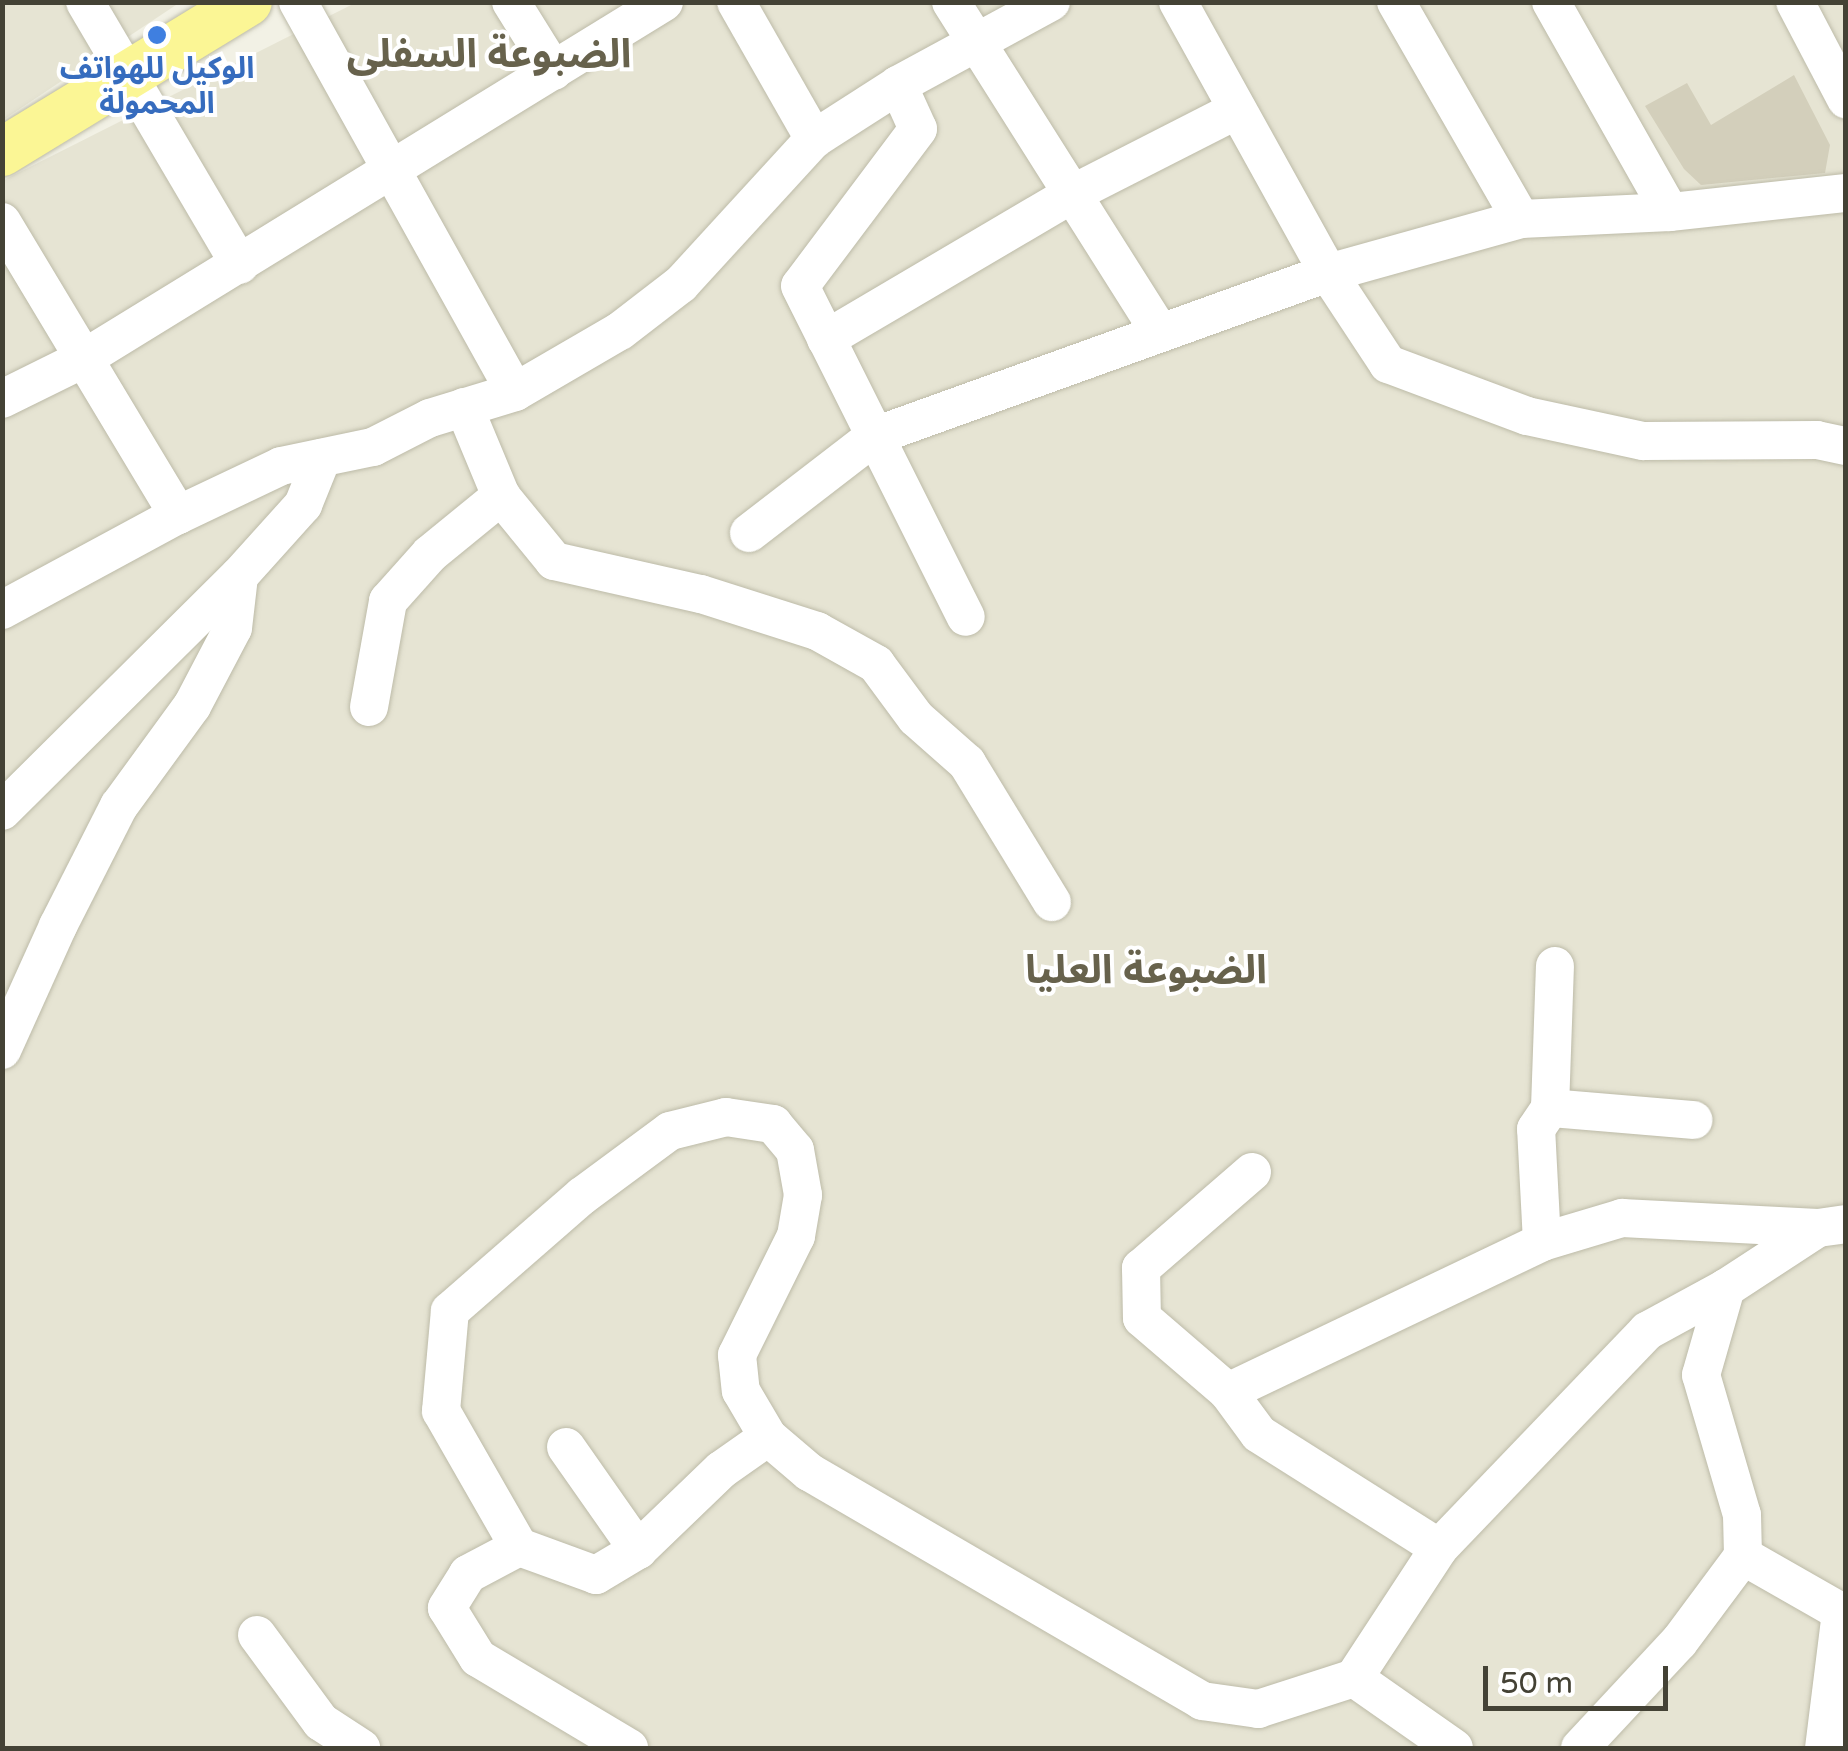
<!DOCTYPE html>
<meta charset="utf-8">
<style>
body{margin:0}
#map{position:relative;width:1848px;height:1751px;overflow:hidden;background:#f2f1e5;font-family:"Varela Round","Noto Sans Arabic",sans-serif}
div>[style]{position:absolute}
.residential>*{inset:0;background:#e6e4d3}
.building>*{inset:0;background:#d3cfbb}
.roads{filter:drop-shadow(0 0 2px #bdbba8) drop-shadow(0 0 2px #bdbba8)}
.minor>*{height:38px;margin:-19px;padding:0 19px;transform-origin:19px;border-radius:19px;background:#fff}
.major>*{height:48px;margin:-24px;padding:0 24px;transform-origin:24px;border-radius:24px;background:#fbf695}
.dots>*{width:28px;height:28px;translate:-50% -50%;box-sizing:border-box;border:5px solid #fff;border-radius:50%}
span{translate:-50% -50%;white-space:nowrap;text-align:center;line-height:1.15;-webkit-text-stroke:8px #fff;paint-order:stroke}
.shop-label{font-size:30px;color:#366cbe;font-weight:700}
.district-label{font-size:40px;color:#67624c;font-weight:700}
.frame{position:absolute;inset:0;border:5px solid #444235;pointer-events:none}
.scale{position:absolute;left:1483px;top:1666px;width:185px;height:45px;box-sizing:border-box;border:5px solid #444235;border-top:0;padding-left:12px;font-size:30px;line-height:35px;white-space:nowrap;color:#444235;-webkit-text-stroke:8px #fff;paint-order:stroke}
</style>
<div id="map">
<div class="residential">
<div style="clip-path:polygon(3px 3px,179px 3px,3px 120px)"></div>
<div style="clip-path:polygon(355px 3px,1845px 3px,1845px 1748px,3px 1748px,2px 181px)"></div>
</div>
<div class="building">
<div style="clip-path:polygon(1794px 75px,1830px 145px,1825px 173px,1701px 185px,1684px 169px,1645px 106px,1687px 83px,1711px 125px)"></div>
</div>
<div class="roads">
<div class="minor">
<div style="left:85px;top:2px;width:305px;rotate:59.5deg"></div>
<div style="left:298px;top:2px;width:446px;rotate:60.9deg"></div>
<div style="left:511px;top:2px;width:81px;rotate:58.1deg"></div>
<div style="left:736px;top:2px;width:158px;rotate:60.3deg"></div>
<div style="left:951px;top:2px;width:391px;rotate:57.7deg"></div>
<div style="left:1178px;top:2px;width:310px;rotate:61deg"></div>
<div style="left:1328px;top:273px;width:109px;rotate:56.6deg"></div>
<div style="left:1388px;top:364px;width:148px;rotate:20.5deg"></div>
<div style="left:1527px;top:416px;width:119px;rotate:12.2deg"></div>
<div style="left:1643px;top:441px;width:174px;rotate:-0.3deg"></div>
<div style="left:1817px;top:440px;width:30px;rotate:12deg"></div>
<div style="left:1396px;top:2px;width:250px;rotate:60.1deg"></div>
<div style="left:1551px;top:2px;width:241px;rotate:60.5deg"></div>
<div style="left:1795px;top:2px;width:110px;rotate:62.3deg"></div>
<div style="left:898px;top:85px;width:48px;rotate:65.6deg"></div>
<div style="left:918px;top:129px;width:196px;rotate:126.9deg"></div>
<div style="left:800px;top:286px;width:370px;rotate:63.4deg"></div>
<div style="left:2px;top:222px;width:342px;rotate:59deg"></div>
<div style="left:826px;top:339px;width:288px;rotate:-30.5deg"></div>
<div style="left:1074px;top:193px;width:183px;rotate:-27deg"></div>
<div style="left:2px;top:399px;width:90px;rotate:-26.3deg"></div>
<div style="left:83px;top:359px;width:682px;rotate:-31.57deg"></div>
<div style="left:464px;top:407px;width:96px;rotate:67.4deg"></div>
<div style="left:501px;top:496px;width:84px;rotate:50.8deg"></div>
<div style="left:554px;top:561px;width:151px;rotate:12.7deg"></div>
<div style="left:701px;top:594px;width:122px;rotate:17.7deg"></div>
<div style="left:817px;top:631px;width:68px;rotate:29.2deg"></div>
<div style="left:876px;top:664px;width:67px;rotate:53.5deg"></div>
<div style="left:916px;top:718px;width:68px;rotate:41.4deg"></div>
<div style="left:967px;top:763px;width:163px;rotate:58.6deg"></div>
<div style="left:749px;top:533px;width:159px;rotate:-37.6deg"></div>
<div style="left:875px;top:436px;width:481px;rotate:-19.8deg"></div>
<div style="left:1328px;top:273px;width:200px;rotate:-15.6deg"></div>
<div style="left:1521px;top:219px;width:149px;rotate:-2.7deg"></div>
<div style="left:1670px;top:212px;width:177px;rotate:-6.2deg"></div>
<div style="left:2px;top:610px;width:200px;rotate:-28.4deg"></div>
<div style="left:178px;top:515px;width:114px;rotate:-25.4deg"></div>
<div style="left:281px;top:466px;width:94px;rotate:-11.7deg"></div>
<div style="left:373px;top:447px;width:64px;rotate:-27deg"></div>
<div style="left:430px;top:418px;width:89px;rotate:-17deg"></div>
<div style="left:515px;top:392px;width:121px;rotate:-30.2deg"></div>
<div style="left:620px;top:331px;width:77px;rotate:-37.6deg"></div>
<div style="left:681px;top:284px;width:197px;rotate:-47.5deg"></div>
<div style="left:814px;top:139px;width:100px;rotate:-32.7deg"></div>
<div style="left:898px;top:85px;width:174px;rotate:-28.5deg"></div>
<div style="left:369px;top:707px;width:108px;rotate:-79.8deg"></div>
<div style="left:388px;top:601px;width:63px;rotate:-48.2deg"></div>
<div style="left:430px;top:554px;width:92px;rotate:-39.2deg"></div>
<div style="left:2px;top:811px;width:334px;rotate:-44.8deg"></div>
<div style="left:2px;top:1050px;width:136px;rotate:-65.7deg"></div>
<div style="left:58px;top:926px;width:135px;rotate:-63.1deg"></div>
<div style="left:119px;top:806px;width:124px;rotate:-53.9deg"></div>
<div style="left:192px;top:706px;width:88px;rotate:-62.3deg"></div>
<div style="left:233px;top:628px;width:52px;rotate:-83.4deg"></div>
<div style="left:239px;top:576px;width:96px;rotate:-48deg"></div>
<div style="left:303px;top:505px;width:51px;rotate:-68deg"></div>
<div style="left:1550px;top:1108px;width:142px;rotate:-88deg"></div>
<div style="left:1252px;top:1172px;width:147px;rotate:139.1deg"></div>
<div style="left:1141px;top:1268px;width:50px;rotate:88.9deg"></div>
<div style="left:1142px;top:1318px;width:113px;rotate:40.7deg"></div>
<div style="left:1228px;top:1392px;width:52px;rotate:53.6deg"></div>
<div style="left:1259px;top:1434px;width:213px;rotate:32.3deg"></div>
<div style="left:1542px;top:1242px;width:113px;rotate:-93deg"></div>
<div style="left:1536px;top:1129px;width:25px;rotate:-56deg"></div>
<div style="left:1550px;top:1108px;width:144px;rotate:4.8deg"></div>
<div style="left:1228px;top:1392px;width:348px;rotate:-25.5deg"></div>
<div style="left:1542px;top:1242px;width:84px;rotate:-16.7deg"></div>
<div style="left:1622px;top:1218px;width:196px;rotate:2.9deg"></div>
<div style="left:768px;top:1437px;width:57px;rotate:144.9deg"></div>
<div style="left:721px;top:1470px;width:115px;rotate:136.1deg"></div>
<div style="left:638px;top:1550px;width:49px;rotate:149.2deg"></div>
<div style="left:596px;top:1575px;width:82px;rotate:-160deg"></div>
<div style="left:519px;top:1547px;width:157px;rotate:-119.8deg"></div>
<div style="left:441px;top:1411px;width:100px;rotate:-84.9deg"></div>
<div style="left:450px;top:1311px;width:175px;rotate:-41.1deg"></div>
<div style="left:582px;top:1196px;width:109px;rotate:-36.5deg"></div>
<div style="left:670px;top:1131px;width:58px;rotate:-14deg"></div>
<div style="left:726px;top:1117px;width:48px;rotate:8.5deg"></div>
<div style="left:773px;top:1124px;width:34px;rotate:50deg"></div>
<div style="left:795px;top:1150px;width:46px;rotate:79.9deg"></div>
<div style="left:803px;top:1195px;width:42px;rotate:99.7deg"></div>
<div style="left:796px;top:1236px;width:133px;rotate:116.4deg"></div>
<div style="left:737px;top:1355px;width:36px;rotate:84deg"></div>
<div style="left:741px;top:1391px;width:53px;rotate:59.6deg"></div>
<div style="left:768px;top:1437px;width:54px;rotate:40.5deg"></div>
<div style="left:809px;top:1472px;width:455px;rotate:30.2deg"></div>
<div style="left:1202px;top:1701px;width:57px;rotate:8.1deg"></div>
<div style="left:1258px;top:1709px;width:101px;rotate:-17.9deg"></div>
<div style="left:1354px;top:1678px;width:155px;rotate:-56.8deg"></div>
<div style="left:1439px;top:1548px;width:301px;rotate:-46.2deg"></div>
<div style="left:1647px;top:1331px;width:90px;rotate:-28.6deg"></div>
<div style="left:1726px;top:1288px;width:110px;rotate:-33.1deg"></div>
<div style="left:1818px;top:1228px;width:28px;rotate:-8deg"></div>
<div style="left:566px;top:1447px;width:126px;rotate:55deg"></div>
<div style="left:519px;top:1547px;width:58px;rotate:152.1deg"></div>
<div style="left:468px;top:1574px;width:40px;rotate:122deg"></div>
<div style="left:447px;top:1608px;width:59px;rotate:58.2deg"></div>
<div style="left:478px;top:1658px;width:176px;rotate:30.8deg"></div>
<div style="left:1743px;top:1556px;width:113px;rotate:29.7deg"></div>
<div style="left:1841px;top:1612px;width:137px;rotate:97.1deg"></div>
<div style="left:257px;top:1635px;width:108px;rotate:53.7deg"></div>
<div style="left:321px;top:1722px;width:48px;rotate:33deg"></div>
<div style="left:1354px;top:1678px;width:122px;rotate:35deg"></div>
<div style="left:1580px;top:1748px;width:145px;rotate:-47deg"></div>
<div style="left:1679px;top:1642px;width:107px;rotate:-53.3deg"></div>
<div style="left:1743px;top:1556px;width:41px;rotate:-91.4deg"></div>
<div style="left:1742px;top:1515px;width:146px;rotate:-106.3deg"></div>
<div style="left:1701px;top:1375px;width:91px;rotate:-74deg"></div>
</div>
<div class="major">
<div style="left:2px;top:152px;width:288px;rotate:-31.4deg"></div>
</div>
</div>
<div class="dots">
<div style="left:157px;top:35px;background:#3f7fe0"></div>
</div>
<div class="shop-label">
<span style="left:157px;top:86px">الوكيل للهواتف<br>المحمولة</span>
</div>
<div class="district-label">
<span style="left:489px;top:54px">الضبوعة السفلى</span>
<span style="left:1146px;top:970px">الضبوعة العليا</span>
</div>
<div class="frame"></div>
<div class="scale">50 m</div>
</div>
